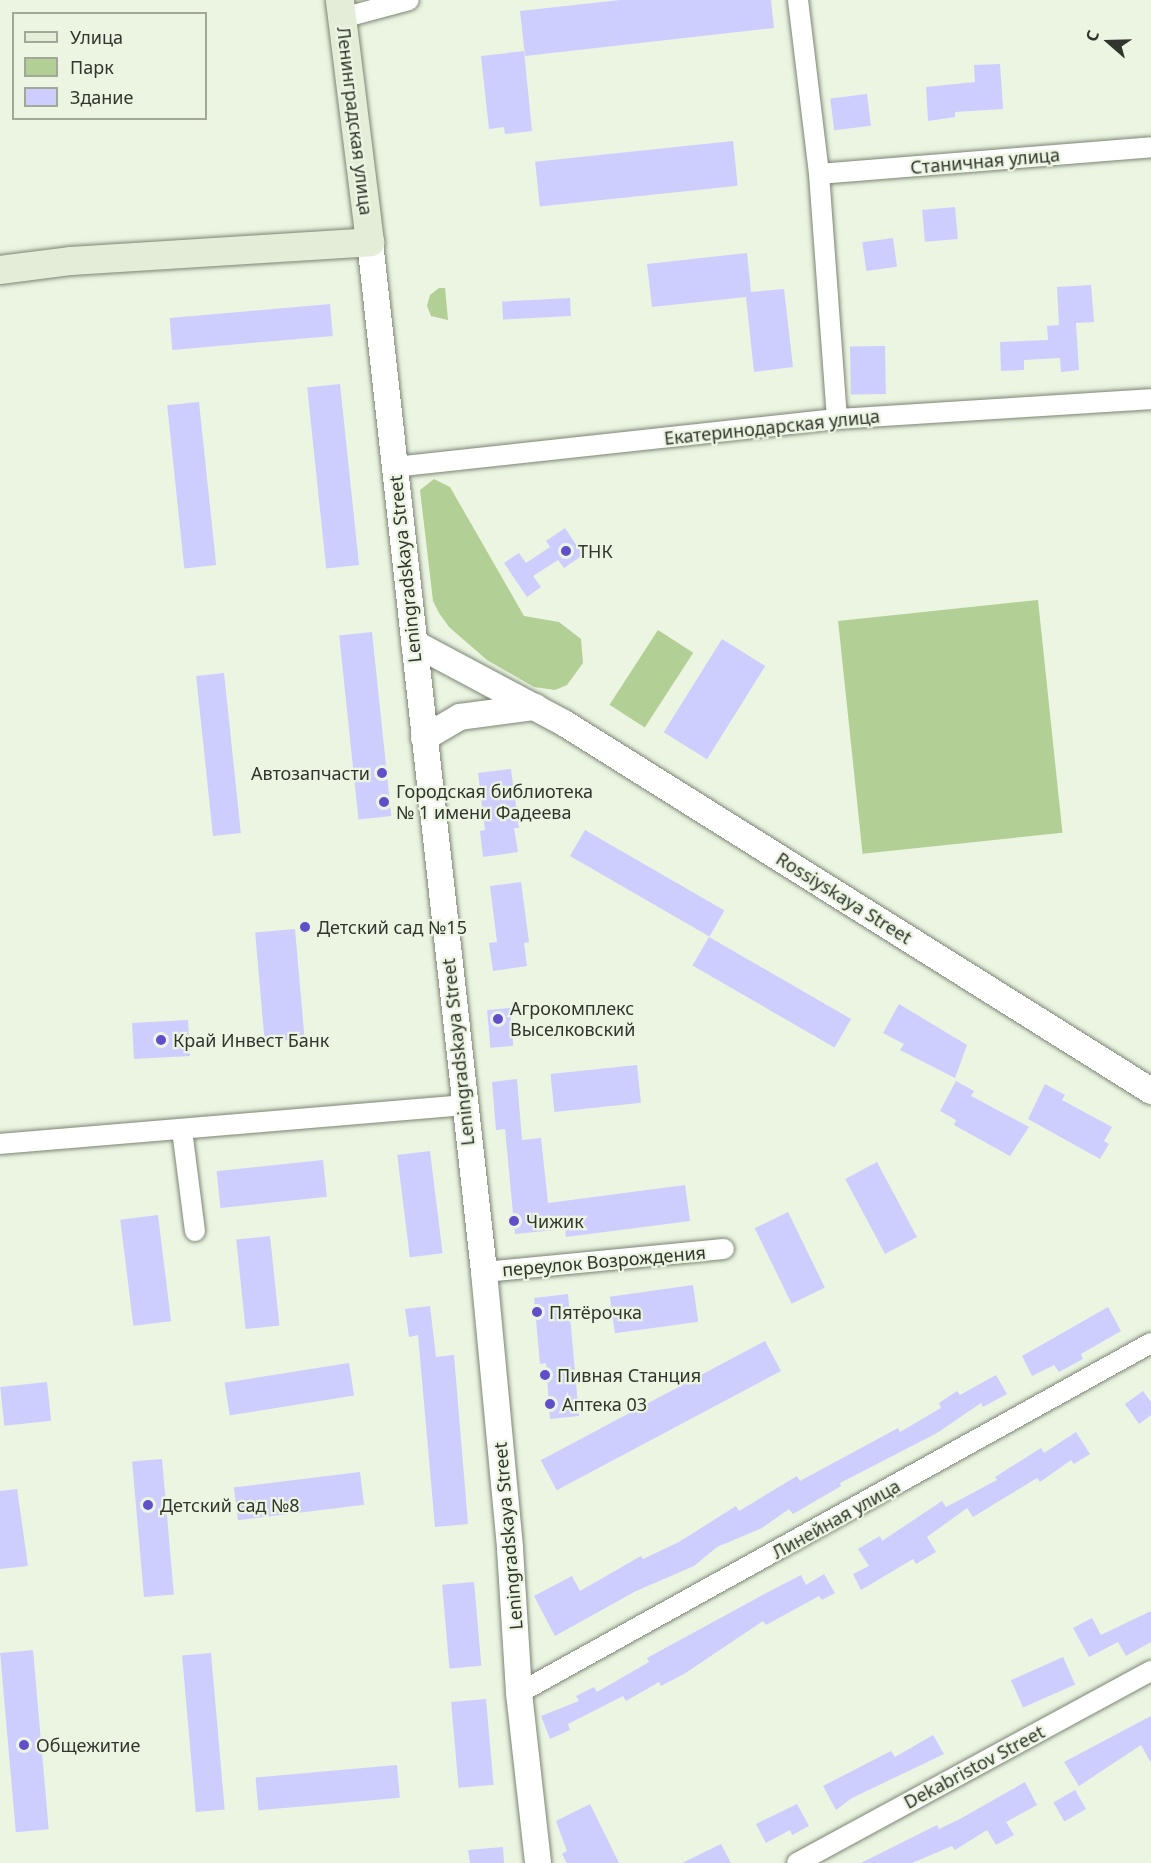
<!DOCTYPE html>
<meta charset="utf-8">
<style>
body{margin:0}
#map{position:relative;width:1151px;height:1863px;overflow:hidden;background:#ebf5e2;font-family:"Noto Sans",sans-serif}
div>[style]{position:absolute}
.green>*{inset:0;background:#b2cf95;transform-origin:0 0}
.building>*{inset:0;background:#cdcefd;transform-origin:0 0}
.roads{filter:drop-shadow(0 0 2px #7c8574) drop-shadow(0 0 2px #7c8574)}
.minor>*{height:20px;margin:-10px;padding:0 10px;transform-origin:10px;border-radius:10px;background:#fff}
.tertiary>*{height:26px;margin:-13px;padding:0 13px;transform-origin:13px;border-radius:13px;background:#fff}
.secondary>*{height:28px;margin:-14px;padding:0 14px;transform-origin:14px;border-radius:14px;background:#e3edd8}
.dots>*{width:16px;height:16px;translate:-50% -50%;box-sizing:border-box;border:3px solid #ebf5e2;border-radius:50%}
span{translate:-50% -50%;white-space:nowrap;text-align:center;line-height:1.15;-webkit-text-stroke:4.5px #ebf5e2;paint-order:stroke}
.street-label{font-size:18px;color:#31352e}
.poi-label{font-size:18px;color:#31352e}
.left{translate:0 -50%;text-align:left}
.right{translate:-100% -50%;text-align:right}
.legend{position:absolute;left:12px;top:12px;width:195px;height:108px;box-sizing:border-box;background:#ebf5e2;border:2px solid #a1a89a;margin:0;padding:8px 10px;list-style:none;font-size:18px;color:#31352e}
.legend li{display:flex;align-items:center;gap:12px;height:30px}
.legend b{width:30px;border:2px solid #a1a89a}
.north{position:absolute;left:1079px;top:12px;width:60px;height:60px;-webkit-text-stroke:4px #ebf5e2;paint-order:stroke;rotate:290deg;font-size:16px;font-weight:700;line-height:24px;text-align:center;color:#31352e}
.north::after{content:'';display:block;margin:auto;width:21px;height:27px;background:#31352e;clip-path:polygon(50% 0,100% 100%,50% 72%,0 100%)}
</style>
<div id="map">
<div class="green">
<div style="clip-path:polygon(439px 288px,445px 288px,448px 320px,431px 316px,427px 306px,430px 295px)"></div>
<div style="clip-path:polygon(434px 479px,450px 487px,524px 616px,559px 622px,581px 639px,583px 663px,567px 685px,555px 690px,534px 687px,487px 660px,449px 627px,439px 613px,433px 601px,420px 490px)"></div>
<div style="left:1038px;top:600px;width:234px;height:201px;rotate:84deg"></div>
<div style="left:658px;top:630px;width:42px;height:89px;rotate:33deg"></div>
</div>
<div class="building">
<div style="clip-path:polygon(620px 0,771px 0,774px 28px,525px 56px,520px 11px)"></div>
<div style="clip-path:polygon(524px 51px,532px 131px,505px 134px,504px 127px,489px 129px,481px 56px)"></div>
<div style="clip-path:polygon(1000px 64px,1003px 109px,955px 112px,955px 117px,928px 121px,926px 87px,975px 82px,974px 65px)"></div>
<div style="left:867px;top:94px;width:32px;height:37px;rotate:83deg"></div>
<div style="left:733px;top:141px;width:45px;height:199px;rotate:84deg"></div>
<div style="left:955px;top:207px;width:32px;height:33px;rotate:85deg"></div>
<div style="left:893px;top:238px;width:29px;height:31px;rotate:82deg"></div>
<div style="clip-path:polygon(747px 253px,751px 292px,784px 289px,793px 367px,754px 372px,746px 297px,652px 307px,647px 264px)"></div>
<div style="clip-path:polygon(1091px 285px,1094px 322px,1076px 323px,1079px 370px,1061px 372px,1060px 358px,1024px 360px,1024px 370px,1001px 371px,1000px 342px,1048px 340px,1047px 326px,1059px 325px,1057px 287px)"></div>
<div style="left:570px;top:298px;width:18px;height:68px;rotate:87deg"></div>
<div style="left:330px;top:304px;width:32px;height:161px;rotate:85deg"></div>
<div style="left:885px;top:346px;width:48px;height:35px;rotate:89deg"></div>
<div style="left:340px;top:384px;width:182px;height:33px;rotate:84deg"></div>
<div style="left:199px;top:402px;width:164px;height:32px;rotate:84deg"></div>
<div style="clip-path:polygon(565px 528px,583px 555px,564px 568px,558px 560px,533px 576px,541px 587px,527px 597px,504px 563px,519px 553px,526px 563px,550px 547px,546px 541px)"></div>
<div style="left:372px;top:632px;width:185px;height:33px;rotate:84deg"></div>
<div style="left:722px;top:639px;width:51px;height:110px;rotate:32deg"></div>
<div style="left:224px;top:673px;width:161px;height:28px;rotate:84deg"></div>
<div style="clip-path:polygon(511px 769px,519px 828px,514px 828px,518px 852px,483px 857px,480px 831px,485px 830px,478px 773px)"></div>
<div style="left:585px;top:830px;width:161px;height:30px;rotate:30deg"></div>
<div style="clip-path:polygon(521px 882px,529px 942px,524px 943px,527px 966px,493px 971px,489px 943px,497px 942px,490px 886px)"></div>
<div style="left:295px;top:929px;width:110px;height:40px;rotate:85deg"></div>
<div style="left:709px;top:937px;width:164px;height:33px;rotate:30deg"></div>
<div style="clip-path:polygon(899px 1004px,967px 1045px,955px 1078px,900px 1050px,904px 1044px,883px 1033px)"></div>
<div style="left:510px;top:1008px;width:38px;height:23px;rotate:85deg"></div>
<div style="left:188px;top:1020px;width:36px;height:56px;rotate:87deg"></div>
<div style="left:637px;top:1065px;width:38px;height:87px;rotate:84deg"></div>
<div style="clip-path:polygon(517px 1079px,522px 1140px,541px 1138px,548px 1203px,685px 1185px,690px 1221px,566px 1237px,565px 1229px,515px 1234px,505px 1129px,496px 1130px,492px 1082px)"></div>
<div style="clip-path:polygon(956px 1081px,974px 1091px,971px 1096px,1029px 1127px,1010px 1156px,954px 1125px,956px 1120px,940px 1111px)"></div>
<div style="clip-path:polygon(1045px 1084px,1065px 1095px,1062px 1100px,1112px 1127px,1104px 1141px,1109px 1144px,1100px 1159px,1028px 1119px)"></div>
<div style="left:430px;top:1151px;width:103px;height:33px;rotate:83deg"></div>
<div style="left:323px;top:1160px;width:37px;height:107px;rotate:84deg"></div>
<div style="left:877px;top:1162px;width:85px;height:36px;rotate:62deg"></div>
<div style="left:788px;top:1212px;width:84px;height:37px;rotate:64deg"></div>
<div style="left:158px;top:1215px;width:107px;height:38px;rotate:83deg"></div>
<div style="left:270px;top:1236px;width:90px;height:34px;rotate:84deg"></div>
<div style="left:693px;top:1285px;width:37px;height:84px;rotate:82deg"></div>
<div style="clip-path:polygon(568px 1294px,579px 1416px,550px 1419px,546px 1363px,540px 1364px,534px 1298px)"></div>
<div style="clip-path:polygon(430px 1306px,436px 1357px,454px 1355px,468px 1524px,435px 1527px,418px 1335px,409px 1337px,405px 1309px)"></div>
<div style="clip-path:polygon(1108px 1307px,1121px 1331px,1081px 1354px,1083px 1359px,1059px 1372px,1054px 1365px,1032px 1376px,1022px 1356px)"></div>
<div style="left:765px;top:1341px;width:34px;height:254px;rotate:62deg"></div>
<div style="left:349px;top:1363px;width:33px;height:126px;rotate:81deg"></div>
<div style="clip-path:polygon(996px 1375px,1007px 1394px,983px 1407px,981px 1403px,937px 1433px,840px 1483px,841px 1486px,793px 1514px,789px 1509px,762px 1528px,717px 1547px,694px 1566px,636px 1591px,555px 1636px,534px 1596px,572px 1576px,580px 1591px,641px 1556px,643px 1559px,679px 1542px,736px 1506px,739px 1511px,797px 1476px,800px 1481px,898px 1428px,900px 1432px,941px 1408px,939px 1403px,957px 1391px,960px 1395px)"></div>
<div style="left:47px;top:1382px;width:39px;height:47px;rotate:84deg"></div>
<div style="clip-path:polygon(1143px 1391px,1151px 1402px,1151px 1415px,1139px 1424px,1125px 1404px)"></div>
<div style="clip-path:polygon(1076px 1432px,1090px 1454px,1074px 1464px,1071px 1460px,1040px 1482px,1037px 1478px,973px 1517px,967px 1508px,927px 1537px,936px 1552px,916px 1564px,913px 1559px,861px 1590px,853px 1574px,869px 1566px,858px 1549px,880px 1536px,882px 1541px,942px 1501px,946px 1507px,997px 1480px,995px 1477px,1041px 1448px,1044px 1453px)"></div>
<div style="left:162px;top:1459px;width:136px;height:30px;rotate:85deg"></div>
<div style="left:360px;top:1472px;width:33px;height:127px;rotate:83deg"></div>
<div style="clip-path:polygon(17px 1489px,28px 1566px,0 1569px,0 1491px)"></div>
<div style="clip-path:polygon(824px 1574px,835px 1593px,822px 1600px,819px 1596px,766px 1625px,763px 1621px,684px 1674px,661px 1686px,659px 1682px,626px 1701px,623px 1696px,568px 1724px,570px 1730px,550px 1739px,541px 1716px,579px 1701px,576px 1696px,594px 1687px,597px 1692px,649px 1662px,647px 1658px,772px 1590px,801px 1575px,806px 1585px)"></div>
<div style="left:474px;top:1582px;width:84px;height:32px;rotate:85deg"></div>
<div style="clip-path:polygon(1151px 1611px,1151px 1642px,1126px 1656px,1118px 1642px,1089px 1657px,1073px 1628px,1092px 1618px,1101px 1635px)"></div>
<div style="left:33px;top:1650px;width:180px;height:33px;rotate:85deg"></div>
<div style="left:211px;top:1653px;width:157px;height:29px;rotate:85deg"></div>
<div style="left:1063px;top:1657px;width:30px;height:57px;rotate:66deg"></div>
<div style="left:486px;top:1699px;width:86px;height:35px;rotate:85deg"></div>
<div style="clip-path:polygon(1151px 1716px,1151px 1763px,1141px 1745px,1079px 1786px,1064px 1762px)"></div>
<div style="clip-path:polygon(933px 1735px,944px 1754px,852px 1798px,836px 1810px,823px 1786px,891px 1751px,895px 1757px)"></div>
<div style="left:397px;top:1765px;width:33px;height:142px;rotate:85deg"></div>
<div style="clip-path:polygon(1025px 1782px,1037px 1805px,1006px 1822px,1014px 1835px,996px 1845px,987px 1830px,955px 1850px,952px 1846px,912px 1863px,861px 1863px,937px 1825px,939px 1829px,960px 1819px)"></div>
<div style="left:1075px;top:1790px;width:22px;height:25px;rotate:60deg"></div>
<div style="clip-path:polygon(590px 1804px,619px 1863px,567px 1863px,562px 1854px,567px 1851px,556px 1821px)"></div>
<div style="clip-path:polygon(797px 1804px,809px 1826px,792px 1835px,790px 1830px,766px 1843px,756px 1824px)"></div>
<div style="clip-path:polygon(721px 1844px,731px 1863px,682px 1863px)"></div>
<div style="clip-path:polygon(503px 1847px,504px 1863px,470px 1863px,468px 1850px)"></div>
</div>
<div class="roads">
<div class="minor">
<div style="left:798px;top:0;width:175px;rotate:83.1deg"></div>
<div style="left:819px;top:174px;width:246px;rotate:85.8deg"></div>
<div style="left:342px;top:18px;width:69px;rotate:-15deg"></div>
<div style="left:819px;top:174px;width:333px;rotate:-4.6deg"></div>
<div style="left:394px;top:467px;width:446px;rotate:-6.2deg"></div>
<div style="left:837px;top:419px;width:315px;rotate:-3.6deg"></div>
<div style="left:182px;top:1130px;width:102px;rotate:82.7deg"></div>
<div style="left:0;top:1144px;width:466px;rotate:-4.8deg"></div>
<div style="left:484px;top:1272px;width:241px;rotate:-5.5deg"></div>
<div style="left:519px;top:1693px;width:722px;rotate:-28.98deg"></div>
<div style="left:797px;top:1863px;width:403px;rotate:-28.5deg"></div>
</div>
<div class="tertiary">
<div style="left:370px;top:242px;width:1036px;rotate:83.68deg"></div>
<div style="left:484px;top:1272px;width:278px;rotate:84.6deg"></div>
<div style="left:510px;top:1549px;width:144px;rotate:86.4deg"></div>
<div style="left:519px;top:1693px;width:171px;rotate:83.6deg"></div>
<div style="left:414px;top:643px;width:170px;rotate:28.1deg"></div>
<div style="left:564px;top:723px;width:693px;rotate:32.08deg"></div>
<div style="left:424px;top:738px;width:42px;rotate:-30.3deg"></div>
<div style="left:460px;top:717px;width:76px;rotate:-7.6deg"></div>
</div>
<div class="secondary">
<div style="left:0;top:270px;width:72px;rotate:-7.2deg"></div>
<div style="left:71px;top:261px;width:300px;rotate:-3.6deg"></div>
<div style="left:370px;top:242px;width:244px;rotate:-97.1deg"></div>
</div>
</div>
<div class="dots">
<div style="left:566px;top:551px;background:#604fc8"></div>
<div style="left:382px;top:773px;background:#604fc8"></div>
<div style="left:384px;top:802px;background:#604fc8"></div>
<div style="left:305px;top:927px;background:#604fc8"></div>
<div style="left:498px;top:1019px;background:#604fc8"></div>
<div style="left:161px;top:1040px;background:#604fc8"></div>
<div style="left:514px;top:1221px;background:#604fc8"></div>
<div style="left:537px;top:1312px;background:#604fc8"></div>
<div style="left:545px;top:1375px;background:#604fc8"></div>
<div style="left:550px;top:1404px;background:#604fc8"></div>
<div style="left:148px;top:1505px;background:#604fc8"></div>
<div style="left:24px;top:1745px;background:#604fc8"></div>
</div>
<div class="street-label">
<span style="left:355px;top:121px;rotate:83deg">Ленинградская улица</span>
<span style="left:985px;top:161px;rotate:-5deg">Станичная улица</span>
<span style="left:772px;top:427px;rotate:-6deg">Екатеринодарская улица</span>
<span style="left:405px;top:569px;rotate:-96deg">Leningradskaya Street</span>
<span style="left:844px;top:898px;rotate:32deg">Rossiyskaya Street</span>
<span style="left:458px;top:1052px;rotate:-96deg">Leningradskaya Street</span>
<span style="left:604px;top:1261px;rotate:-5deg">переулок Возрождения</span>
<span style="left:836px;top:1519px;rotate:-29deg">Линейная улица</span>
<span style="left:508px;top:1536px;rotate:-95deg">Leningradskaya Street</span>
<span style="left:974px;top:1767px;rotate:-28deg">Dekabristov Street</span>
</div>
<div class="poi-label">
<span class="left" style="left:578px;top:551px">ТНК</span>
<span class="right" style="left:370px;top:773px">Автозапчасти</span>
<span class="left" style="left:396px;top:802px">Городская библиотека<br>№ 1 имени Фадеева</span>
<span class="left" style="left:317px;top:927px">Детский сад №15</span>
<span class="left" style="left:510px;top:1019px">Агрокомплекс<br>Выселковский</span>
<span class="left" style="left:173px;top:1040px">Край Инвест Банк</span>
<span class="left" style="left:526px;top:1221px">Чижик</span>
<span class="left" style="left:549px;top:1312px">Пятёрочка</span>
<span class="left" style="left:557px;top:1375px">Пивная Станция</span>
<span class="left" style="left:562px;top:1404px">Аптека 03</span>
<span class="left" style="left:160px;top:1505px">Детский сад №8</span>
<span class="left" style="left:36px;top:1745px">Общежитие</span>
</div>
<ul class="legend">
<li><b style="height:8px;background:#e3edd8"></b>Улица</li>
<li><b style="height:16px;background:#b2cf95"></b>Парк</li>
<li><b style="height:16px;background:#cdcefd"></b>Здание</li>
</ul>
<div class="north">С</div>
</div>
